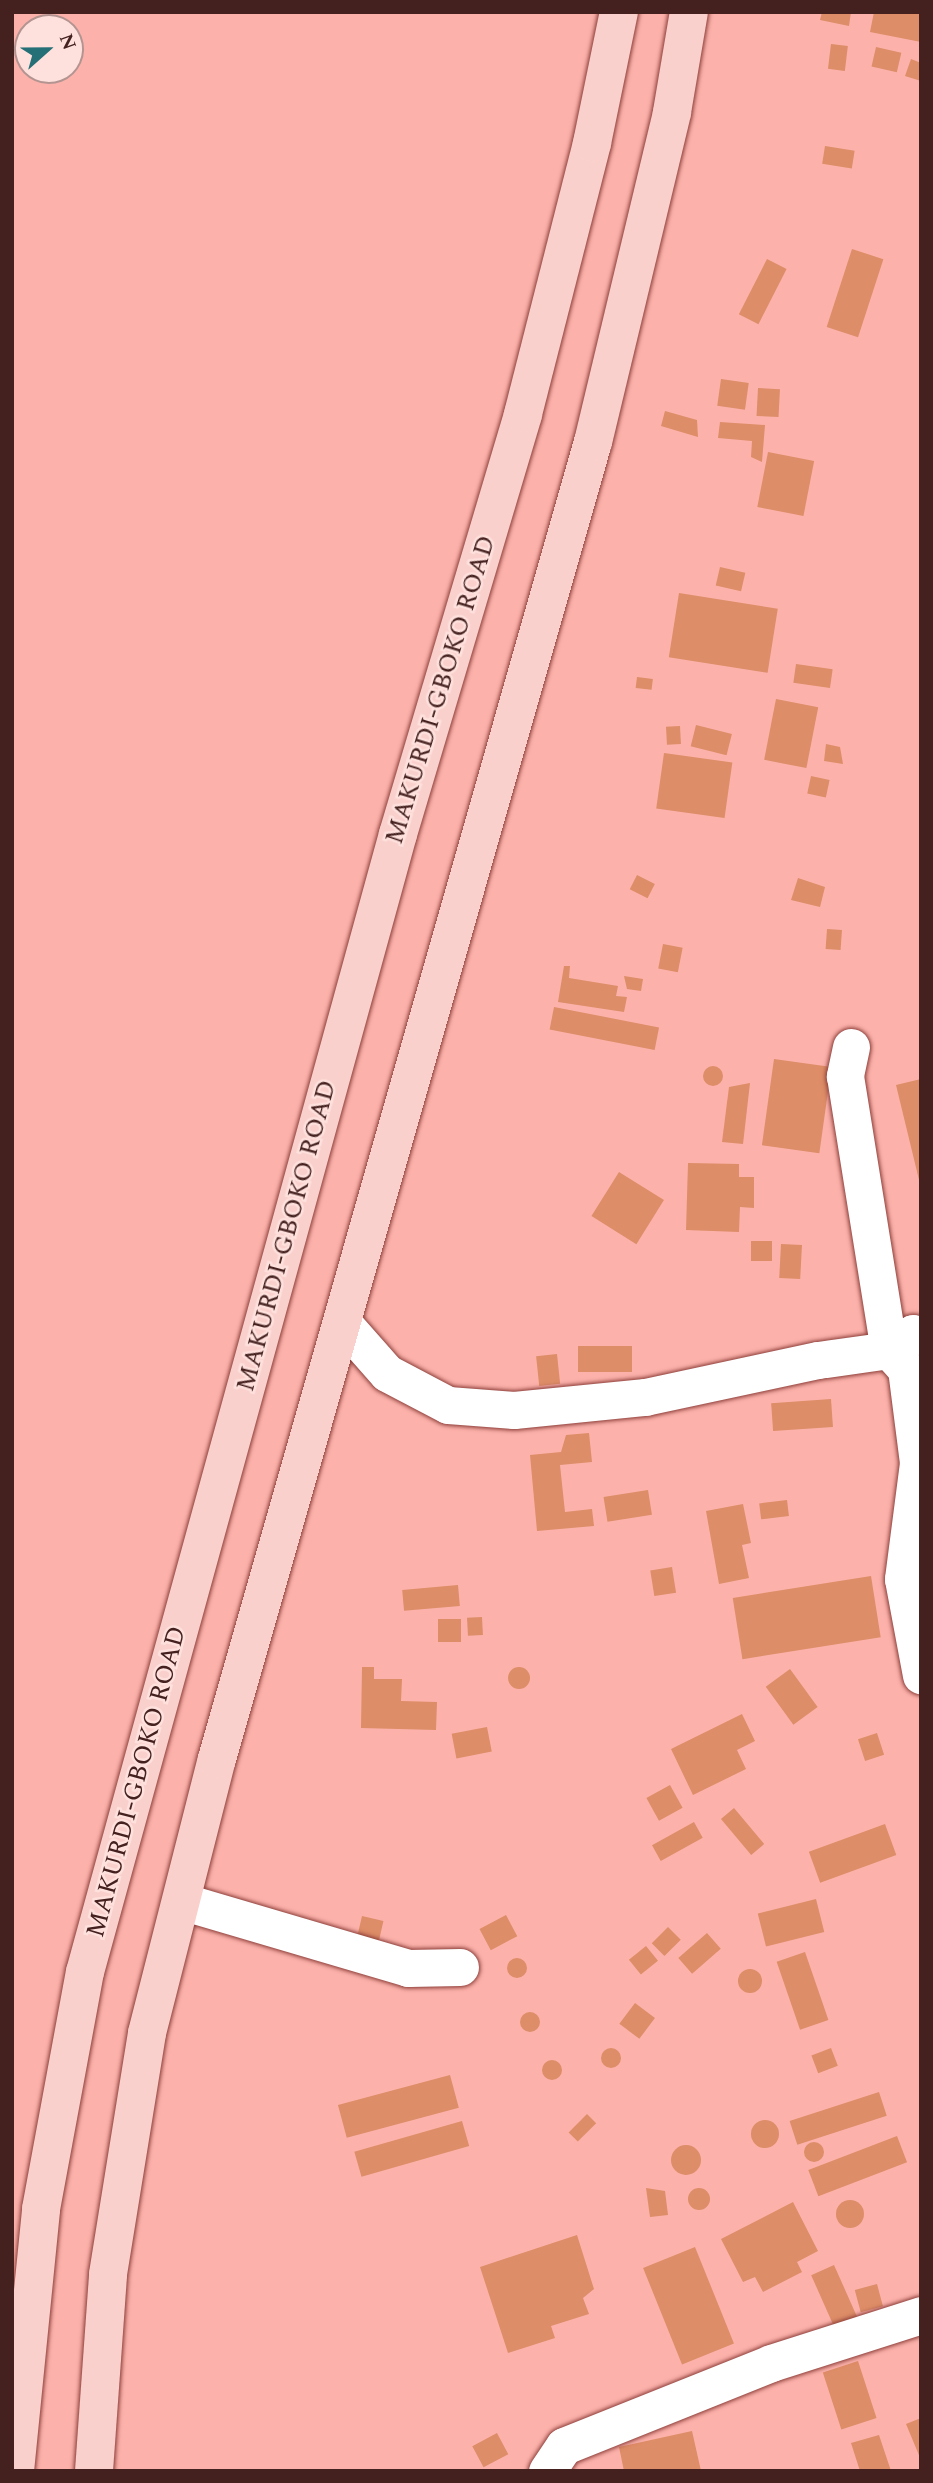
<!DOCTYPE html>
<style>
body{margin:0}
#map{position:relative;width:933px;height:2483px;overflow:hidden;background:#fcb2ab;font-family:Spectral,serif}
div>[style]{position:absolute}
.building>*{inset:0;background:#dd8d67;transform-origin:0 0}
.round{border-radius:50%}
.roads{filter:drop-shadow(0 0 2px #8e3f3a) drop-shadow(0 0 2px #8e3f3a)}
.minor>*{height:37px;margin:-18.5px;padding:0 18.5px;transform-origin:18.5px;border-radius:18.5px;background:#fff}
.major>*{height:38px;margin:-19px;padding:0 19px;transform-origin:19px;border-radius:19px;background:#fad0cc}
span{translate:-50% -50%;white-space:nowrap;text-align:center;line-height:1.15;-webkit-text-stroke:5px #fee1dd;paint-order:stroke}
.street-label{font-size:26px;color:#44211e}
.frame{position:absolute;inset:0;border:14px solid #44211e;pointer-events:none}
.north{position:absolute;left:14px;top:14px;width:70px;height:70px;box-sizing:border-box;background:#fee1dd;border:2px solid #b49491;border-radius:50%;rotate:69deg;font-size:19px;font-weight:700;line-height:28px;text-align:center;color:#44211e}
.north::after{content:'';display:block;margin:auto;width:24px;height:32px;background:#256f77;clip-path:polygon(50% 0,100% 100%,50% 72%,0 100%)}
</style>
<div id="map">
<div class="building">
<div style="clip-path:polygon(822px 12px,851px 12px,849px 26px,820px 20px)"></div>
<div style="clip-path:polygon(874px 12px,921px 12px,921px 42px,870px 32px)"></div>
<div style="left:831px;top:44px;width:17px;height:25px;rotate:7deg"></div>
<div style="left:876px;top:47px;width:26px;height:20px;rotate:13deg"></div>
<div style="clip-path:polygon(911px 59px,921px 63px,921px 81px,905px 76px)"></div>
<div style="left:825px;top:146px;width:30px;height:18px;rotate:9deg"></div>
<div style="left:852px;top:249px;width:33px;height:82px;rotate:18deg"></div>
<div style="left:767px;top:259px;width:22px;height:62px;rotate:27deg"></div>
<div style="left:721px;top:379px;width:28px;height:27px;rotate:8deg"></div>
<div style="left:758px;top:388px;width:22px;height:28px;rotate:3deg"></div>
<div style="clip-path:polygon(665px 411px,697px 420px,698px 437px,661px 426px)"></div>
<div style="clip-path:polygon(720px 422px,765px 425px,762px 462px,751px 457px,752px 441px,718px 438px)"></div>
<div style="left:768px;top:452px;width:47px;height:56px;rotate:11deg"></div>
<div style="left:720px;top:567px;width:26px;height:19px;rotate:13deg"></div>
<div style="left:679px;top:593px;width:100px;height:65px;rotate:9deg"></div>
<div style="left:796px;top:664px;width:37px;height:19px;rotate:8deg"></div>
<div style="left:637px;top:677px;width:16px;height:11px;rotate:7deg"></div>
<div style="left:776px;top:699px;width:43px;height:62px;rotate:11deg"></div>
<div style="left:696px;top:725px;width:37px;height:22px;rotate:14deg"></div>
<div style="left:680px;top:726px;width:18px;height:14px;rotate:87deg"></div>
<div style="clip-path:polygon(826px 744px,840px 747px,843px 764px,824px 761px)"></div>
<div style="left:664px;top:753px;width:69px;height:56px;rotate:8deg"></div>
<div style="left:811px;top:776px;width:19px;height:18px;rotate:12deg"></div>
<div style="left:637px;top:875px;width:20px;height:16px;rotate:27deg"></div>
<div style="clip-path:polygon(798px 878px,825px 887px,820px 907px,791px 900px)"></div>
<div style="left:827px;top:929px;width:15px;height:20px;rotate:4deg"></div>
<div style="left:663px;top:944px;width:20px;height:25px;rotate:11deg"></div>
<div style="clip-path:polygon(564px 966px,570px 966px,569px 978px,618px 986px,616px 996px,627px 997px,624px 1012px,558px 1002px)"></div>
<div style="clip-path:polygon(624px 976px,643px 979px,641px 991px,627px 989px)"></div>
<div style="left:554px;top:1007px;width:107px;height:23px;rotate:11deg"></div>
<div style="left:774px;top:1059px;width:58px;height:87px;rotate:8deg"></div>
<div class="round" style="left:703px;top:1066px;width:20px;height:20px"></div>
<div style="clip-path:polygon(921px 1079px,921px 1184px,920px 1184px,896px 1085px)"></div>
<div style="clip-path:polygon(750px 1083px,743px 1144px,722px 1142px,729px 1087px)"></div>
<div style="clip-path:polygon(688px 1163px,739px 1164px,739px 1177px,754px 1177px,754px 1208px,740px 1207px,739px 1232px,686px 1230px)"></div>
<div style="left:619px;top:1172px;width:53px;height:52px;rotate:32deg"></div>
<div style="left:751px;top:1241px;width:21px;height:20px"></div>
<div style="left:781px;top:1244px;width:21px;height:34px;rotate:3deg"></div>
<div style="left:632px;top:1346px;width:26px;height:54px;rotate:90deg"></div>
<div style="left:557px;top:1354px;width:30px;height:21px;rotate:84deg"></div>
<div style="left:831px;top:1399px;width:28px;height:60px;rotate:86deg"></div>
<div style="clip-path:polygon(589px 1433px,592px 1462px,560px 1465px,565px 1512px,592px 1509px,594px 1526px,537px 1531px,530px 1455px,561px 1452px,566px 1435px)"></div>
<div style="left:648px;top:1490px;width:25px;height:45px;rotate:81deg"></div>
<div style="left:787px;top:1500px;width:16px;height:28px;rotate:83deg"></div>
<div style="clip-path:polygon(743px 1504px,751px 1543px,742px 1545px,749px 1578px,719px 1584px,706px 1511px)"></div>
<div style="left:672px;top:1567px;width:26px;height:22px;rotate:81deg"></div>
<div style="left:871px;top:1576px;width:62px;height:140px;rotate:81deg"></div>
<div style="left:458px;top:1585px;width:21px;height:56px;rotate:85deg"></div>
<div style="left:482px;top:1617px;width:18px;height:15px;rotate:87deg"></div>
<div style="left:461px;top:1619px;width:23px;height:23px;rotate:90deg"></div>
<div style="clip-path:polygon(362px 1667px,374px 1667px,374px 1679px,402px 1679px,401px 1701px,437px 1702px,436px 1730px,361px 1728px)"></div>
<div class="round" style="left:508px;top:1667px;width:22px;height:22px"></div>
<div style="left:790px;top:1669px;width:47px;height:30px;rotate:54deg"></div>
<div style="clip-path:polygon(742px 1714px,755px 1741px,737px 1750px,746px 1769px,693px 1795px,671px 1749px)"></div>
<div style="left:487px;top:1727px;width:25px;height:36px;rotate:79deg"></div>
<div style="left:877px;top:1733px;width:23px;height:20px;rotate:72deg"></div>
<div style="left:670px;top:1785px;width:26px;height:27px;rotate:61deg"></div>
<div style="left:734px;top:1808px;width:47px;height:17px;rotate:50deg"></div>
<div style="left:694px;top:1822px;width:18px;height:48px;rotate:61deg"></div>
<div style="left:885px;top:1824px;width:33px;height:81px;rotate:70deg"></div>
<div style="left:816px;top:1899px;width:34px;height:60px;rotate:76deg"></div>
<div style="left:506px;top:1915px;width:24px;height:30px;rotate:62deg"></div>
<div style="left:362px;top:1916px;width:22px;height:21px;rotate:13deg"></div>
<div style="left:668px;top:1927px;width:18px;height:23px;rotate:45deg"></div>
<div style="left:707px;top:1933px;width:21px;height:38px;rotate:49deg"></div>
<div style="left:646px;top:1946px;width:19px;height:22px;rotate:51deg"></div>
<div style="left:805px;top:1952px;width:72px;height:30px;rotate:71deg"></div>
<div class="round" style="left:507px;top:1958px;width:20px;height:20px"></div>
<div class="round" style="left:738px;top:1969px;width:24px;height:24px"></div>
<div style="left:635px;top:2003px;width:25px;height:26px;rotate:37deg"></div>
<div class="round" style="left:520px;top:2012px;width:20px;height:20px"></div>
<div style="left:831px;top:2048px;width:19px;height:21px;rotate:69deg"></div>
<div class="round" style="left:601px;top:2048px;width:20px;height:20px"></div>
<div class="round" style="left:542px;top:2060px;width:20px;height:20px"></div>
<div style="left:450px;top:2075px;width:34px;height:116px;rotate:75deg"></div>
<div style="left:879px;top:2092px;width:25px;height:94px;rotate:72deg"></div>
<div style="left:587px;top:2114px;width:13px;height:26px;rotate:45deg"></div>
<div class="round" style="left:751px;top:2120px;width:28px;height:28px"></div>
<div style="left:462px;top:2121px;width:26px;height:112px;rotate:74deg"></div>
<div style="left:897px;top:2136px;width:28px;height:95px;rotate:69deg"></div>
<div class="round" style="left:804px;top:2142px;width:20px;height:20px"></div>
<div class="round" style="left:671px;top:2145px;width:30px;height:30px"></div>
<div class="round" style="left:688px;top:2188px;width:22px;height:22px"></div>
<div style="clip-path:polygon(646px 2188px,665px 2191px,668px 2215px,650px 2217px)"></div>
<div class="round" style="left:836px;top:2200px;width:28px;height:28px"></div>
<div style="clip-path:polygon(793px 2202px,818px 2251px,797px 2262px,802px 2272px,763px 2292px,755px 2277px,743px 2282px,721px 2239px)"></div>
<div style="clip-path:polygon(577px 2235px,594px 2289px,583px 2298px,589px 2314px,551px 2326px,555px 2338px,508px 2353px,480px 2267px)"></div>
<div style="left:695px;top:2247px;width:104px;height:56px;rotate:68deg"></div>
<div style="left:834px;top:2265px;width:58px;height:25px;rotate:66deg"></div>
<div style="left:877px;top:2284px;width:23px;height:23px;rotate:75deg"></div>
<div style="left:858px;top:2361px;width:60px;height:37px;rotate:72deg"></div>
<div style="clip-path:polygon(921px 2418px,921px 2460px,906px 2424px)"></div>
<div style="clip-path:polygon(692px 2431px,701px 2471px,624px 2471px,619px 2447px)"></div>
<div style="left:497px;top:2433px;width:24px;height:28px;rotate:62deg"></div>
<div style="clip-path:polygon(879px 2435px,891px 2471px,860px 2471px,851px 2443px)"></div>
</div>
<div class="roads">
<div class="minor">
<div style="left:851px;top:1047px;width:30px;rotate:102deg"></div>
<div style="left:845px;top:1076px;width:278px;rotate:80.9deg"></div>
<div style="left:889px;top:1350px;width:29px;rotate:-35deg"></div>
<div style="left:913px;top:1333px;width:9px;rotate:21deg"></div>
<div style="left:342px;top:1322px;width:68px;rotate:48.6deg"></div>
<div style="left:387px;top:1373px;width:69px;rotate:27.7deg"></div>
<div style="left:448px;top:1405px;width:66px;rotate:4.3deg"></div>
<div style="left:514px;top:1410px;width:132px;rotate:-5.7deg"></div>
<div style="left:645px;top:1397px;width:177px;rotate:-12.1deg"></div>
<div style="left:818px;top:1360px;width:72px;rotate:-8deg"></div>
<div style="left:889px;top:1350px;width:25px;rotate:48deg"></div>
<div style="left:906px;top:1369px;width:95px;rotate:82.7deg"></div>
<div style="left:918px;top:1463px;width:117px;rotate:97.4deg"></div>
<div style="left:903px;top:1579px;width:98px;rotate:79.4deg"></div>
<div style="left:181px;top:1901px;width:237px;rotate:16.4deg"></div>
<div style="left:408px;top:1968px;width:52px;rotate:-1.1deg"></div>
<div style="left:547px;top:2471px;width:30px;rotate:-56deg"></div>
<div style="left:564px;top:2446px;width:223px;rotate:-21.8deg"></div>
<div style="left:771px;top:2363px;width:157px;rotate:-17.7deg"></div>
</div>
<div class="major">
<div style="left:15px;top:2471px;width:263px;rotate:-84.3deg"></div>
<div style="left:41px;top:2209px;width:241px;rotate:-79.5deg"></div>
<div style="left:85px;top:1972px;width:1180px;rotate:-74.62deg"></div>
<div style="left:398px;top:834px;width:438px;rotate:-73.4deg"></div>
<div style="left:523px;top:414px;width:280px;rotate:-75.7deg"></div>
<div style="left:592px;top:143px;width:134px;rotate:-78.4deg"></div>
<div style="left:94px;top:2471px;width:197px;rotate:-85.9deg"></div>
<div style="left:108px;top:2274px;width:244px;rotate:-80.8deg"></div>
<div style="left:147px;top:2033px;width:283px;rotate:-75.7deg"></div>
<div style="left:217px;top:1759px;width:1370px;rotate:-74.07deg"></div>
<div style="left:593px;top:442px;width:339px;rotate:-76.5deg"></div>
<div style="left:672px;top:112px;width:101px;rotate:-80.4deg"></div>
</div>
</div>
<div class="street-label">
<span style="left:441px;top:690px;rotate:-73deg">MAKURDI-GBOKO ROAD</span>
<span style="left:287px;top:1236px;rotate:-75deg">MAKURDI-GBOKO ROAD</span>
<span style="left:137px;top:1782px;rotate:-75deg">MAKURDI-GBOKO ROAD</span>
</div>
<div class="frame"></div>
<div class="north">N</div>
</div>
